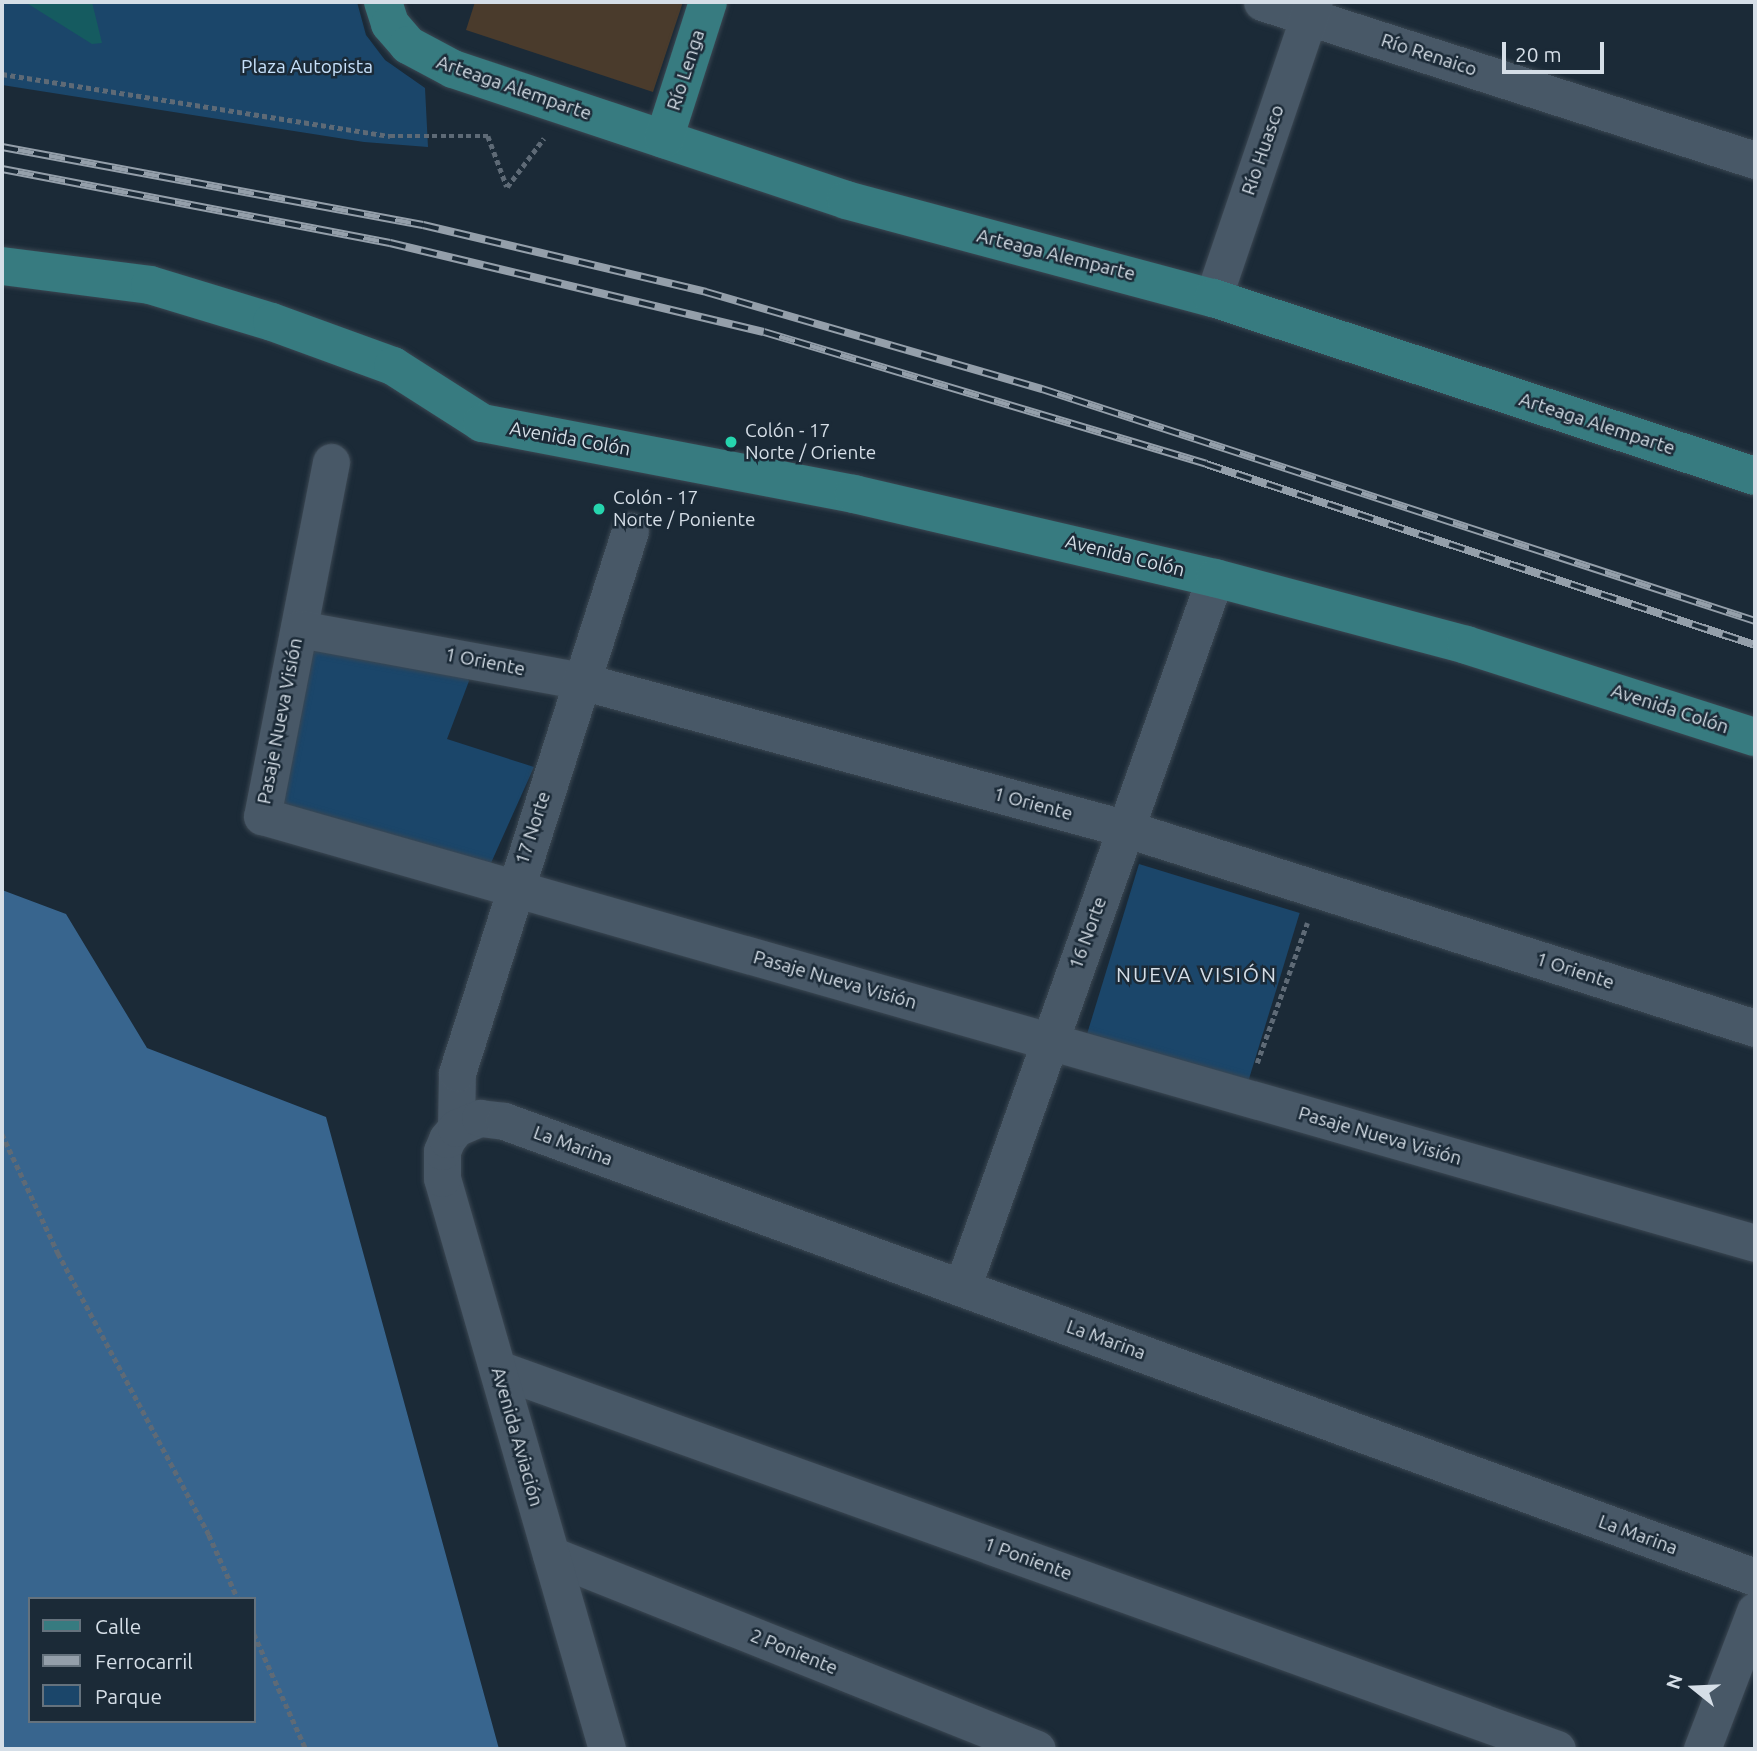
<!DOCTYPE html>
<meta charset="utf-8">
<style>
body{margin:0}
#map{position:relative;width:1757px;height:1751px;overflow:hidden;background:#1b2a37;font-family:Ubuntu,sans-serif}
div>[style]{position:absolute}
.green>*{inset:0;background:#1b466a;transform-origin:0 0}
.forest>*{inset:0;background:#38658e}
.water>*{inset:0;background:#155b60}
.building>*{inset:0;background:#4a3b2c}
.path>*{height:4.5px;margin-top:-2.25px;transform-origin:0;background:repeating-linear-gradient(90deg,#5e6a76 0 5px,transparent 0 8.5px)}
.roads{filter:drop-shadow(0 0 2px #3b4752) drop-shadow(0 0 2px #3b4752)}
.street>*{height:37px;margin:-18.5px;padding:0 18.5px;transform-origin:18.5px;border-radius:18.5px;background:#485867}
.primary>*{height:38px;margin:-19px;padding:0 19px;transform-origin:19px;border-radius:19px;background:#377b80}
.rail>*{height:8px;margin-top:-4px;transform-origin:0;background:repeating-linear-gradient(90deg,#1b2a37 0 16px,#949faa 0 32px);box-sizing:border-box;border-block:2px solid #949faa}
.dots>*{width:19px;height:19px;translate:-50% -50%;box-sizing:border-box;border:4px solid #1b2a37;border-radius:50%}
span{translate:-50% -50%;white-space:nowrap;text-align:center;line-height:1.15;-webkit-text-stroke:5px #1b2a37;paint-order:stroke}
.street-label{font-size:19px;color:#d5dee7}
.park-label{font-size:19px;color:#c6e0fa}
.poi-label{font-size:19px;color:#d5dee7}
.left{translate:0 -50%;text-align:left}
.neighbourhood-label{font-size:21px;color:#d5dee7;letter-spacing:2px}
.frame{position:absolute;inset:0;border:4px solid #d5dee7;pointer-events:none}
.legend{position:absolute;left:28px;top:1597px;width:228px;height:126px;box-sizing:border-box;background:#1b2a37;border:2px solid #65727d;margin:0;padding:9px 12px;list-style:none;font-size:21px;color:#d5dee7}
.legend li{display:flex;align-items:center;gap:14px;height:35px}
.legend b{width:35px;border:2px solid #65727d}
.north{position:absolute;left:1659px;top:1653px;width:70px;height:70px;-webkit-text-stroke:5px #1b2a37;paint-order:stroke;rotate:288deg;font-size:19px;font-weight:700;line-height:28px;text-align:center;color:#d5dee7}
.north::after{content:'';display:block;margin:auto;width:24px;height:32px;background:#d5dee7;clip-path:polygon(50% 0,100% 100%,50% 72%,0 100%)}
.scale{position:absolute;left:1502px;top:42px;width:102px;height:32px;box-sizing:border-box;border:4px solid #d5dee7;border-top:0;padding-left:9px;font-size:21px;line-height:24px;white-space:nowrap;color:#d5dee7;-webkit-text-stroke:5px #1b2a37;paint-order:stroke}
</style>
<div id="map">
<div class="green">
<div style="clip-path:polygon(2px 2px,357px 2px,366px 35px,385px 60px,425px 88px,428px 147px,364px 142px,2px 85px)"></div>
<div style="clip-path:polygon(314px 644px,461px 665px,469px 681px,447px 739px,534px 767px,491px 863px,283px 805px)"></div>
<div style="left:1139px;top:864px;width:168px;height:182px;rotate:17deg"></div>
</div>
<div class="forest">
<div style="clip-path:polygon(evenodd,2px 890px,66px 914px,147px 1048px,326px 1117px,499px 1749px,2px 1749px,2px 890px,30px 1599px,254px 1599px,254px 1721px,30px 1721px,30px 1599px)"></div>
</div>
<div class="water">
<div style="clip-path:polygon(25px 2px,92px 2px,102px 43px,92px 44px)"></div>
</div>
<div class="building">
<div style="clip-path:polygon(475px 2px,683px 2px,653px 92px,466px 30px)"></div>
</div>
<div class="path">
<div style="left:2px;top:74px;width:393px;rotate:9.1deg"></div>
<div style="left:390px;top:136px;width:98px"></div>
<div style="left:488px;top:136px;width:54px;rotate:69.6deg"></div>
<div style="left:507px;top:187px;width:61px;rotate:-52.9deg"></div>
<div style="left:1257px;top:1063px;width:149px;rotate:-70.3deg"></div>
<div style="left:2px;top:1134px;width:132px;rotate:64.8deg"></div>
<div style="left:58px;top:1253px;width:320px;rotate:61.8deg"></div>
<div style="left:209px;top:1535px;width:70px;rotate:65.6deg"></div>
<div style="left:254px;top:1634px;width:126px;rotate:65.7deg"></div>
</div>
<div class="roads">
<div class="street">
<div style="left:1262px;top:2px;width:518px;rotate:17.77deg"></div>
<div style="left:1213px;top:298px;width:313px;rotate:-71.2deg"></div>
<div style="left:331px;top:462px;width:361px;rotate:101deg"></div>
<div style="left:262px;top:816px;width:1553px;rotate:15.96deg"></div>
<div style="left:299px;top:629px;width:287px;rotate:10.4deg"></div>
<div style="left:581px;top:681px;width:566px;rotate:15.17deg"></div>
<div style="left:1127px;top:829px;width:659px;rotate:17.58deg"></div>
<div style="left:456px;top:1128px;width:55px;rotate:-89deg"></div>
<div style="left:457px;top:1073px;width:569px;rotate:-72.3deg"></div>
<div style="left:962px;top:1288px;width:754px;rotate:-70.39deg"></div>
<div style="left:498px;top:1369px;width:1125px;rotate:19.74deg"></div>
<div style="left:551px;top:1555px;width:523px;rotate:21.76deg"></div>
<div style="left:607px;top:1749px;width:594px;rotate:-106.12deg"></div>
<div style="left:442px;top:1178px;width:27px;rotate:-90deg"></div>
<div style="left:442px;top:1151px;width:13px;rotate:-67deg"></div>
<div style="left:447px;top:1139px;width:14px;rotate:-51deg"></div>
<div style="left:456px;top:1128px;width:26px;rotate:-23deg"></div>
<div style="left:480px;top:1118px;width:24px;rotate:7deg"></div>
<div style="left:504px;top:1121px;width:1332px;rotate:20.03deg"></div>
<div style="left:1702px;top:1749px;width:148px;rotate:-69deg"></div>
</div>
<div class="primary">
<div style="left:383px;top:2px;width:23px;rotate:72deg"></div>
<div style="left:390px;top:24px;width:28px;rotate:49deg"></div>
<div style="left:408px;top:45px;width:51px;rotate:28.1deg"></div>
<div style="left:453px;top:69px;width:414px;rotate:18.4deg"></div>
<div style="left:846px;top:200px;width:380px;rotate:15deg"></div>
<div style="left:1213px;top:298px;width:570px;rotate:18.18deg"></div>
<div style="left:664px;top:139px;width:144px;rotate:-72.2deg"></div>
<div style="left:2px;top:266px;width:149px;rotate:7.3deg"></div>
<div style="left:150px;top:285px;width:127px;rotate:16.9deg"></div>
<div style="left:272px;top:322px;width:129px;rotate:20deg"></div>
<div style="left:393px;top:366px;width:106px;rotate:32.6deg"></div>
<div style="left:482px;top:423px;width:379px;rotate:10.8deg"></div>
<div style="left:854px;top:494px;width:371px;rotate:13.1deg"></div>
<div style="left:1215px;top:578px;width:260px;rotate:14.9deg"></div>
<div style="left:1466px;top:645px;width:303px;rotate:17.7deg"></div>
</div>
</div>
<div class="rail">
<div style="left:2px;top:147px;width:428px;rotate:10.5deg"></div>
<div style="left:423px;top:225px;width:291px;rotate:13.3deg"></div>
<div style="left:706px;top:292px;width:350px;rotate:16.1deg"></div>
<div style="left:1042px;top:389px;width:750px;rotate:18.02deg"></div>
<div style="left:2px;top:169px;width:395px;rotate:10.8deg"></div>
<div style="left:390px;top:243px;width:384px;rotate:13.4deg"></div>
<div style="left:764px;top:332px;width:461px;rotate:16.6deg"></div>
<div style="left:1206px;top:464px;width:578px;rotate:18.25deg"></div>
</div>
<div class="dots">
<div style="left:731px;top:442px;background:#26d5ae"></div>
<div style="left:599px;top:509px;background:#26d5ae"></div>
</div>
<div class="street-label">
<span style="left:1429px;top:55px;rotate:18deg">Río Renaico</span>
<span style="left:686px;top:70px;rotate:-72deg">Río Lenga</span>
<span style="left:514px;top:88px;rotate:19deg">Arteaga Alemparte</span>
<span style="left:1263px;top:150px;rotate:-71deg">Río Huasco</span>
<span style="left:1056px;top:255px;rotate:14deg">Arteaga Alemparte</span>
<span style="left:1597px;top:424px;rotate:18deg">Arteaga Alemparte</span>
<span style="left:570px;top:439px;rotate:10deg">Avenida Colón</span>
<span style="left:1125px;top:556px;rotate:14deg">Avenida Colón</span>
<span style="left:485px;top:662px;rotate:11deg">1 Oriente</span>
<span style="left:1670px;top:709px;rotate:18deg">Avenida Colón</span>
<span style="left:280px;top:721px;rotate:-79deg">Pasaje Nueva Visión</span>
<span style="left:1033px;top:804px;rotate:15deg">1 Oriente</span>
<span style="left:533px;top:828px;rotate:-72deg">17 Norte</span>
<span style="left:1088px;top:933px;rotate:-70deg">16 Norte</span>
<span style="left:1575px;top:971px;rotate:18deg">1 Oriente</span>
<span style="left:835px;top:980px;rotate:16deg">Pasaje Nueva Visión</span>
<span style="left:1380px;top:1136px;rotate:16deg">Pasaje Nueva Visión</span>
<span style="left:573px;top:1146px;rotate:20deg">La Marina</span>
<span style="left:1106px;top:1340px;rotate:20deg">La Marina</span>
<span style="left:517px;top:1437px;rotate:74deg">Avenida Aviación</span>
<span style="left:1638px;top:1535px;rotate:20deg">La Marina</span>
<span style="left:1028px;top:1559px;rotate:20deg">1 Poniente</span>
<span style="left:794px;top:1652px;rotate:22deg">2 Poniente</span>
</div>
<div class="park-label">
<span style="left:307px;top:67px">Plaza Autopista</span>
</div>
<div class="poi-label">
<span class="left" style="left:745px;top:442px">Colón - 17<br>Norte / Oriente</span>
<span class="left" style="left:613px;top:509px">Colón - 17<br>Norte / Poniente</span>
</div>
<div class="neighbourhood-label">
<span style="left:1197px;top:974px">NUEVA VISIÓN</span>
</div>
<div class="frame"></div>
<ul class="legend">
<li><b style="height:9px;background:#377b80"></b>Calle</li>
<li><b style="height:9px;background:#949faa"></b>Ferrocarril</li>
<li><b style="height:19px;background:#1b466a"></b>Parque</li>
</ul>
<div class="north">N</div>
<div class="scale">20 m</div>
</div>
